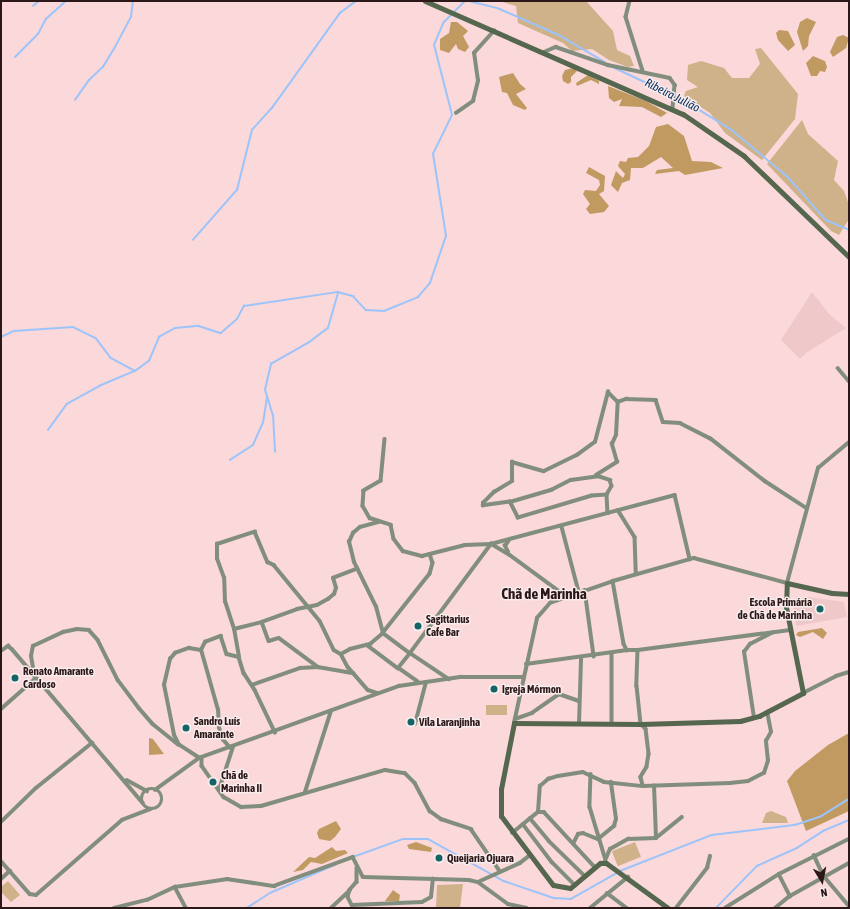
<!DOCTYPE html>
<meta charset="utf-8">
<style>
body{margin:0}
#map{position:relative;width:850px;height:909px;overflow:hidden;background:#fbd8d9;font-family:"Asap Condensed",sans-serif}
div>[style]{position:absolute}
.built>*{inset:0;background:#efc8c9}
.green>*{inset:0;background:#cfb289;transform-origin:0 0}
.forest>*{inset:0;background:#c19a61}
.stream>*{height:1.5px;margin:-0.75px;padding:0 0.75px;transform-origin:0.75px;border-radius:0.75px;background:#9cc4fa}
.street>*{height:3.5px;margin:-1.75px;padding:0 1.75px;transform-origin:1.75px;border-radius:1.75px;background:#828e7d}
.street>.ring{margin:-1.75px;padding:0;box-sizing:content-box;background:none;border:3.5px solid #828e7d;border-radius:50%}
.secondary>*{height:5px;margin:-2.5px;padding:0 2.5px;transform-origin:2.5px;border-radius:2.5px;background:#55674e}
.dots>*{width:11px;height:11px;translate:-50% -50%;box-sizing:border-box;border:2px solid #f8ecec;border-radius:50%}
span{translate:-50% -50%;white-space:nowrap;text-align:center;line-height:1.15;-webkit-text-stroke:3px #f8ecec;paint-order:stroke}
.poi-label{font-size:11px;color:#2c1819;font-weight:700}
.right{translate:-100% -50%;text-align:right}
.left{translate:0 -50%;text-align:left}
.water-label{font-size:12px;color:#062d5d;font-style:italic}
.district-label{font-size:15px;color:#2c1819;font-weight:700}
.frame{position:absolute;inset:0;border:2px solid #2c1819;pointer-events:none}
.north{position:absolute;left:802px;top:861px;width:40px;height:40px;-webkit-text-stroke:3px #f8ecec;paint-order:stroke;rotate:170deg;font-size:11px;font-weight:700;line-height:16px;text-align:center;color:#2c1819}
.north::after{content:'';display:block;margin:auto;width:14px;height:18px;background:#2c1819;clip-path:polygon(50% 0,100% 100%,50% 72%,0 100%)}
</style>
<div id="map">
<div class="built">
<div style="clip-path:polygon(812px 292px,830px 315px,846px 328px,806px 353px,800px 359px,781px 340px)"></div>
<div style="clip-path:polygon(809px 597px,844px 602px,847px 617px,796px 626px,792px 599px)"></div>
</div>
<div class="green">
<div style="clip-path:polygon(499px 1px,586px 1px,613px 31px,617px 50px,630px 56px,634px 66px,628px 67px,609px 60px,592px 49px,572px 51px,563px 43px,518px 23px,516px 6px)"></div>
<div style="clip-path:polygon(761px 48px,798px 94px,795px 119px,762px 160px,725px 133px,710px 113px,684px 96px,686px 91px,698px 87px,687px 80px,688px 65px,701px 61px,724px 68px,732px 78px,749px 78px,760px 64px,755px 49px)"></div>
<div style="clip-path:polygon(802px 120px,808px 134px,838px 161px,834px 180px,844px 191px,849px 205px,849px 219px,839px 235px,831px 231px,767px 164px)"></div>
<div style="left:486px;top:705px;width:21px;height:10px"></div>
<div style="clip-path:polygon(771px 811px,786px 817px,788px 823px,762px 823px,766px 813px)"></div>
<div style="left:635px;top:842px;width:16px;height:25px;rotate:68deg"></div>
<div style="clip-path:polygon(8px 881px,20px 895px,11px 902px,1px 892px,1px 887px)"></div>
<div style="clip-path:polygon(463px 884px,460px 908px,436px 908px,437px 885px)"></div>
</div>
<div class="forest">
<div style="clip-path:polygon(807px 18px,816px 22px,809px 36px,808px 46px,803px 51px,797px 32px,800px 22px)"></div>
<div style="clip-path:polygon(451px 22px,457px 22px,468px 31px,463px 36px,469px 47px,465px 52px,458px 49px,456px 44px,449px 53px,440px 50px,440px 39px,449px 33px)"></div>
<div style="clip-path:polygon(779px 30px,788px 31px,795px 45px,788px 51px,778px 40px,776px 33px)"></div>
<div style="clip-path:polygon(843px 35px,849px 38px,846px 48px,833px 57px,830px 52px,837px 37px)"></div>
<div style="clip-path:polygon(813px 56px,825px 61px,827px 67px,825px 72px,820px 71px,817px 76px,811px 76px,806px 63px)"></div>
<div style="clip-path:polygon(573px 68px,577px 71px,571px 77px,571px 82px,568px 84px,563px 81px,562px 76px,565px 70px)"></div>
<div style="clip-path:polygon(513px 73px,520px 84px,526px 89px,516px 94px,527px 108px,525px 110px,513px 105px,507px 93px,502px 92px,499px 77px)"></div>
<div style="clip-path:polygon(588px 75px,599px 81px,599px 84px,591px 80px,577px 86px,576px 83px)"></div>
<div style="clip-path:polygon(608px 86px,646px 101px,667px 113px,661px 117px,642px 107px,619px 106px,622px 99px,614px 102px,609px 98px)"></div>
<div style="clip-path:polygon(668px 124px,684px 136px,692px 161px,711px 162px,723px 168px,685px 175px,679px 171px,655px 174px,657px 170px,673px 168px,661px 157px,643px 168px,631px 168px,630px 180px,622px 183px,618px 192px,611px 185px,616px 171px,623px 178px,625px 174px,618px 166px,620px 161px,626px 162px,628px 158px,638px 157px,649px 146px,656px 127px)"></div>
<div style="clip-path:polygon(589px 167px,605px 176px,604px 191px,599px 194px,609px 206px,604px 212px,590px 214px,586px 209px,590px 204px,583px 194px,585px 190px,596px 191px,600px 185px,599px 180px,586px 173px)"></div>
<div style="clip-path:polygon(822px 628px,827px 633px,823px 639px,813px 632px,800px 637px,796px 635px,798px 632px)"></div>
<div style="clip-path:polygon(849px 733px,849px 811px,806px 831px,787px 781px,795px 771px,828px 745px)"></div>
<div style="clip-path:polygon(149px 738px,153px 739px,164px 754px,149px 755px)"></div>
<div style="clip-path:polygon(336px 821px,341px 829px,335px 837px,330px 841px,319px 839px,317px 833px,319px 829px)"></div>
<div style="clip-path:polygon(416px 842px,432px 848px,431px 852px,409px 849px,407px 845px)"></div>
<div style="clip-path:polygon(332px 847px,336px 851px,345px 850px,348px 853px,322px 864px,311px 862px,303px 870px,293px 872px,309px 857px,315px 858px)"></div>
<div style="clip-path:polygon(393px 890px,400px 895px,399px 901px,385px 901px)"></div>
</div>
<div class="stream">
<div style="left:469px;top:1px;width:32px;rotate:14deg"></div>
<div style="left:500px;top:9px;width:64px;rotate:23.8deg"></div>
<div style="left:559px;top:35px;width:53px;rotate:30.4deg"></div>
<div style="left:33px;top:6px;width:8px;rotate:-40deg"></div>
<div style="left:454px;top:12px;width:16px;rotate:-45deg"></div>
<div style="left:15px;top:57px;width:33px;rotate:-45deg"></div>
<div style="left:38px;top:34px;width:17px;rotate:-62deg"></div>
<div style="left:46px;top:19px;width:27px;rotate:-42deg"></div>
<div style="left:615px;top:68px;width:77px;rotate:25.2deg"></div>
<div style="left:685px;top:101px;width:55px;rotate:31.7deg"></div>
<div style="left:732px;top:130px;width:73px;rotate:40deg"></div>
<div style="left:788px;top:177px;width:57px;rotate:48.5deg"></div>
<div style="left:826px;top:220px;width:25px;rotate:23deg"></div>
<div style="left:75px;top:100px;width:24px;rotate:-55deg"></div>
<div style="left:89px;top:80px;width:19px;rotate:-43deg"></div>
<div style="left:103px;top:67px;width:21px;rotate:-59deg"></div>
<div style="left:114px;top:49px;width:36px;rotate:-62deg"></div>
<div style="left:131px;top:17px;width:16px;rotate:-83deg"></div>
<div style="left:193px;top:240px;width:67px;rotate:-48.7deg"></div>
<div style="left:237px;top:190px;width:62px;rotate:-76deg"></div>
<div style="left:252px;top:130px;width:30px;rotate:-48deg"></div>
<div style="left:272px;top:108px;width:117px;rotate:-54.4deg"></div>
<div style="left:340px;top:13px;width:20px;rotate:-37deg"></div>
<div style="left:1px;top:337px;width:14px;rotate:-25deg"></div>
<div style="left:14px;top:331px;width:59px;rotate:-3.9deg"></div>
<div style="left:73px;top:327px;width:25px;rotate:26deg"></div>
<div style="left:96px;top:338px;width:25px;rotate:53deg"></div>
<div style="left:111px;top:358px;width:27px;rotate:28deg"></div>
<div style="left:135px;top:371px;width:17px;rotate:-36deg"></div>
<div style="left:149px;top:361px;width:26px;rotate:-67deg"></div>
<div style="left:159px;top:337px;width:18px;rotate:-29deg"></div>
<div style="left:175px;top:328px;width:24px;rotate:-5deg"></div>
<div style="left:199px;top:326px;width:23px;rotate:18deg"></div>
<div style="left:221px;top:333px;width:21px;rotate:-41deg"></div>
<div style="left:237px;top:319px;width:15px;rotate:-62deg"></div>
<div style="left:244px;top:306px;width:95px;rotate:-8.5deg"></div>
<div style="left:338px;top:292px;width:16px;rotate:15deg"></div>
<div style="left:353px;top:296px;width:19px;rotate:47deg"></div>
<div style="left:366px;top:310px;width:18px;rotate:3deg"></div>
<div style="left:384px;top:311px;width:37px;rotate:-22deg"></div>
<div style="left:418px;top:297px;width:18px;rotate:-49deg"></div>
<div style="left:430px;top:283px;width:50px;rotate:-71.2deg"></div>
<div style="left:446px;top:236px;width:83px;rotate:-99deg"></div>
<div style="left:433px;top:154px;width:43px;rotate:-64deg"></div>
<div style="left:452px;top:115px;width:72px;rotate:-104.4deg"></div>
<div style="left:434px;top:45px;width:25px;rotate:-67deg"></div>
<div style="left:444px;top:22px;width:10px;rotate:-45deg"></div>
<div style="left:48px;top:430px;width:32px;rotate:-54deg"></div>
<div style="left:67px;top:404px;width:37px;rotate:-29deg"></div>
<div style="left:99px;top:386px;width:39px;rotate:-23deg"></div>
<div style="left:275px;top:452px;width:36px;rotate:-93deg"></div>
<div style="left:273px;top:416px;width:27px;rotate:-107deg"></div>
<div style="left:265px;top:390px;width:27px;rotate:-77deg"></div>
<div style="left:271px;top:364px;width:43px;rotate:-29.6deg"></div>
<div style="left:308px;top:343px;width:25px;rotate:-37deg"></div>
<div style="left:328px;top:328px;width:36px;rotate:-74deg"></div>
<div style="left:230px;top:460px;width:27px;rotate:-33deg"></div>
<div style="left:253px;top:445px;width:24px;rotate:-66deg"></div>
<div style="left:263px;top:423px;width:25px;rotate:-81deg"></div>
<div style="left:353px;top:857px;width:53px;rotate:-19.8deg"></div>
<div style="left:403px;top:839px;width:25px"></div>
<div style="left:428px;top:839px;width:87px;rotate:28.9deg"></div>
<div style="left:504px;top:881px;width:53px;rotate:18.8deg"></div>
<div style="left:554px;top:898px;width:17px;rotate:3deg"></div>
<div style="left:571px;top:899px;width:53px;rotate:-29.5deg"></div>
<div style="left:620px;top:871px;width:99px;rotate:-21.4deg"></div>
<div style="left:712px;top:835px;width:84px;rotate:-6.9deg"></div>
<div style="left:795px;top:825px;width:26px;rotate:-18deg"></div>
<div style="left:820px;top:817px;width:34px;rotate:-32deg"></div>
<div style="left:247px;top:908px;width:27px;rotate:-33deg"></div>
<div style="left:270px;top:893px;width:71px;rotate:-23.3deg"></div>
<div style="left:716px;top:908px;width:59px;rotate:-45.7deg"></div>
<div style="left:757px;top:866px;width:44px;rotate:-24.2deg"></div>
<div style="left:797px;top:848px;width:31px;rotate:-33deg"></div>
<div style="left:823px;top:831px;width:28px;rotate:-23deg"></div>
</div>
<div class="street">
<div style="left:630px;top:1px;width:16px;rotate:104deg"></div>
<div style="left:626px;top:17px;width:57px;rotate:72.5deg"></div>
<div style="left:544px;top:52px;width:13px;rotate:-23deg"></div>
<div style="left:556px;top:47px;width:55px;rotate:19.1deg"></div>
<div style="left:608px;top:65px;width:63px;rotate:11.8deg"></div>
<div style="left:670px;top:78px;width:9px;rotate:54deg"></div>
<div style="left:675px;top:85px;width:24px;rotate:95deg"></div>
<div style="left:456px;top:113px;width:21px;rotate:-35deg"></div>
<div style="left:473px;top:101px;width:21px;rotate:-76deg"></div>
<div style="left:478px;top:81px;width:28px;rotate:-98deg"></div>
<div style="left:474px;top:53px;width:30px;rotate:-48deg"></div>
<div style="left:838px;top:368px;width:17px;rotate:50deg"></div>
<div style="left:618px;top:402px;width:9px;rotate:-21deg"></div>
<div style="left:626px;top:399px;width:30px;rotate:2deg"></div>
<div style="left:656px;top:400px;width:23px;rotate:72deg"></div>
<div style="left:663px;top:422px;width:17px;rotate:3deg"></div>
<div style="left:680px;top:423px;width:34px;rotate:27deg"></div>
<div style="left:710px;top:438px;width:70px;rotate:38deg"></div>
<div style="left:765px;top:481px;width:48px;rotate:33deg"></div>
<div style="left:385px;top:439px;width:42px;rotate:95.4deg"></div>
<div style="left:381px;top:481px;width:20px;rotate:150deg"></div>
<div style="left:364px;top:491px;width:15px;rotate:94deg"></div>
<div style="left:363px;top:506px;width:14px;rotate:60deg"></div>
<div style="left:370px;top:518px;width:22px;rotate:18deg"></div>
<div style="left:391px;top:525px;width:14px;rotate:78deg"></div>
<div style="left:394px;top:539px;width:15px;rotate:53deg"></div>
<div style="left:403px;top:551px;width:20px;rotate:15deg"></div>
<div style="left:422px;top:556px;width:44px;rotate:-14.3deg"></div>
<div style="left:465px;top:545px;width:26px;rotate:-2deg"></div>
<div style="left:596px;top:475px;width:25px;rotate:-32deg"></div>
<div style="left:617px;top:462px;width:19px;rotate:-106deg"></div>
<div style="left:612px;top:444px;width:10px;rotate:-66deg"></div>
<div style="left:616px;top:435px;width:33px;rotate:-87deg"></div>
<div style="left:607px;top:495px;width:15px;rotate:176deg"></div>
<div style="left:592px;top:496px;width:77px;rotate:163.4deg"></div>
<div style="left:518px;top:518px;width:18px;rotate:-117deg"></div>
<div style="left:510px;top:502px;width:43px;rotate:-16.3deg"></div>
<div style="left:551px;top:490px;width:22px;rotate:-27deg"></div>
<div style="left:571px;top:480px;width:27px;rotate:-8deg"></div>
<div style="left:598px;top:476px;width:13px;rotate:18deg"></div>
<div style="left:610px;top:480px;width:6px;rotate:72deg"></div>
<div style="left:612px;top:486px;width:10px;rotate:119deg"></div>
<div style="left:607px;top:495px;width:18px;rotate:87deg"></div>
<div style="left:510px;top:502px;width:27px;rotate:172deg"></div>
<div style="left:483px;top:506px;width:3px;rotate:-90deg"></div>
<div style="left:483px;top:503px;width:16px;rotate:-45deg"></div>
<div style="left:494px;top:492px;width:21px;rotate:-31deg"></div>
<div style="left:512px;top:481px;width:19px;rotate:-90deg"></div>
<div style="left:512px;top:462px;width:33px;rotate:16deg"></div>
<div style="left:544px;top:471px;width:37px;rotate:-26deg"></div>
<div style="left:577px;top:455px;width:22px;rotate:-36deg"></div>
<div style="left:595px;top:442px;width:52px;rotate:-75.4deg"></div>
<div style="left:608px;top:392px;width:14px;rotate:45deg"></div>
<div style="left:618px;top:510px;width:32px;rotate:58deg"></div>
<div style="left:635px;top:537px;width:37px;rotate:88deg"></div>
<div style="left:562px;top:527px;width:67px;rotate:75.3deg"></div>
<div style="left:508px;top:552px;width:7px;rotate:-117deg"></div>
<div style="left:505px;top:546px;width:7px;rotate:-56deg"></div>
<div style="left:430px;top:554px;width:9px;rotate:72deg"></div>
<div style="left:433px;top:563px;width:11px;rotate:105deg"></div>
<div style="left:430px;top:574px;width:75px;rotate:128.5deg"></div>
<div style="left:383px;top:633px;width:34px;rotate:37deg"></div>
<div style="left:410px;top:653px;width:136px;rotate:-53.4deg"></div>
<div style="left:613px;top:581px;width:64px;rotate:80.1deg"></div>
<div style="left:624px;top:644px;width:7px;rotate:63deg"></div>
<div style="left:627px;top:650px;width:11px"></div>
<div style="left:638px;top:650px;width:36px;rotate:92deg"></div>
<div style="left:637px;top:686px;width:38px;rotate:84deg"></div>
<div style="left:641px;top:724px;width:7px;rotate:45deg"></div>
<div style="left:646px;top:729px;width:25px;rotate:83deg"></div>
<div style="left:649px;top:754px;width:13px;rotate:99deg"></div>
<div style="left:647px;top:767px;width:12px;rotate:121deg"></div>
<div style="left:641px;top:777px;width:9px;rotate:77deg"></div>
<div style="left:643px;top:786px;width:87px;rotate:-2deg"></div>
<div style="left:730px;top:783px;width:18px;rotate:-6deg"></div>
<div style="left:748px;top:781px;width:18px;rotate:-27deg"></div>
<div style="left:764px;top:773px;width:13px;rotate:-72deg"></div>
<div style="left:768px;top:761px;width:20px;rotate:-96deg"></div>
<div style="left:766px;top:741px;width:10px;rotate:-61deg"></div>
<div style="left:771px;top:732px;width:20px;rotate:-101deg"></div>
<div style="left:585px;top:590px;width:67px;rotate:82.2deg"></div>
<div style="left:568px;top:595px;width:7px;rotate:-164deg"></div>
<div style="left:561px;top:593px;width:64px;rotate:-143.8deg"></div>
<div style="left:509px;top:555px;width:21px;rotate:-149deg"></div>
<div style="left:491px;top:544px;width:190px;rotate:-14.9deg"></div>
<div style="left:675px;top:495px;width:66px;rotate:76.8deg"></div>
<div style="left:262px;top:622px;width:37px;rotate:-20deg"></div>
<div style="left:297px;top:609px;width:20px;rotate:-11deg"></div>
<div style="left:317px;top:605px;width:13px;rotate:-29deg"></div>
<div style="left:328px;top:599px;width:8px;rotate:-40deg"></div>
<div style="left:334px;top:594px;width:6px;rotate:-72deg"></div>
<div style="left:336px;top:588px;width:10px;rotate:-107deg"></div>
<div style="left:333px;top:578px;width:26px;rotate:-21deg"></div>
<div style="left:234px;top:629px;width:29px;rotate:-14deg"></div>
<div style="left:262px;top:622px;width:20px;rotate:70deg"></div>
<div style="left:269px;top:641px;width:10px;rotate:-17deg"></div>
<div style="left:279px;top:638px;width:49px;rotate:36.6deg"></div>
<div style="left:367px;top:645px;width:39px;rotate:37deg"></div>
<div style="left:638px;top:650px;width:153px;rotate:-7.5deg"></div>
<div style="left:1px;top:651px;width:9px;rotate:-36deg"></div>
<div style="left:8px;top:646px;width:5px;rotate:37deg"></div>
<div style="left:12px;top:649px;width:202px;rotate:49.6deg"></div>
<div style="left:612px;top:653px;width:71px;rotate:90deg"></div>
<div style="left:341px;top:654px;width:15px;rotate:62deg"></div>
<div style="left:348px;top:667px;width:30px;rotate:49deg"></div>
<div style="left:368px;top:690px;width:10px;rotate:17deg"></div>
<div style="left:239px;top:657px;width:28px;rotate:-100deg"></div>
<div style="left:234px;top:629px;width:28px;rotate:-108deg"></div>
<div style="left:225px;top:602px;width:24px;rotate:-92deg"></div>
<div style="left:224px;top:578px;width:20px;rotate:-110deg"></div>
<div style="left:217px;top:559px;width:15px;rotate:-90deg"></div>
<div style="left:217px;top:544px;width:40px;rotate:-18deg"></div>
<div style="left:255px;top:532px;width:33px;rotate:67deg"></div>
<div style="left:268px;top:562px;width:7px;rotate:27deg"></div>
<div style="left:274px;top:565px;width:72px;rotate:50.6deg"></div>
<div style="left:320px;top:621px;width:32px;rotate:64deg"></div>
<div style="left:334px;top:650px;width:8px;rotate:30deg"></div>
<div style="left:341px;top:654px;width:10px;rotate:-29deg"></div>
<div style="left:350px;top:649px;width:21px;rotate:-14deg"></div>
<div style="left:370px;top:644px;width:17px;rotate:-40deg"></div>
<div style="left:383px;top:633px;width:27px;rotate:-105deg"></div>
<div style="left:376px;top:607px;width:50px;rotate:-116.1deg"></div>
<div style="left:354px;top:562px;width:21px;rotate:-104deg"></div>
<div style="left:349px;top:542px;width:10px;rotate:-66deg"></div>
<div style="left:353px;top:533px;width:9px;rotate:-41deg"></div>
<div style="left:360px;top:527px;width:20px;rotate:-15deg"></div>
<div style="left:526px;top:664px;width:102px;rotate:-7.9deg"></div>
<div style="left:418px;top:682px;width:24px;rotate:-145deg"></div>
<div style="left:398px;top:668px;width:19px;rotate:-51deg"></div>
<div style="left:410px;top:653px;width:47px;rotate:33.7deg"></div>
<div style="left:252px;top:685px;width:51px;rotate:-19.5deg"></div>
<div style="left:300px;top:668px;width:18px;rotate:-3deg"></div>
<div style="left:318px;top:667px;width:36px;rotate:10deg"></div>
<div style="left:803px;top:693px;width:37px;rotate:-27deg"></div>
<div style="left:836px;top:676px;width:14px;rotate:-17deg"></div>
<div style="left:1px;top:709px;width:45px;rotate:-41.4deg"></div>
<div style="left:35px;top:679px;width:23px;rotate:-100deg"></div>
<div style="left:31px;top:656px;width:10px;rotate:-79deg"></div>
<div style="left:33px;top:646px;width:33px;rotate:-25deg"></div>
<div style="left:63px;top:632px;width:14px;rotate:-12deg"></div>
<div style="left:77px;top:629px;width:12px;rotate:5deg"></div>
<div style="left:89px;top:630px;width:13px;rotate:48deg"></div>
<div style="left:98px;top:640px;width:45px;rotate:63.4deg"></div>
<div style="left:118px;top:680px;width:35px;rotate:53deg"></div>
<div style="left:139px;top:708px;width:21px;rotate:49deg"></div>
<div style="left:153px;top:724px;width:33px;rotate:39deg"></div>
<div style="left:754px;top:718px;width:67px;rotate:-98.6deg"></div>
<div style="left:744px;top:652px;width:10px;rotate:-53deg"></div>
<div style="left:750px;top:644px;width:25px;rotate:-27deg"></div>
<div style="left:515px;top:719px;width:18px;rotate:-19deg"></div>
<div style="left:532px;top:713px;width:33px;rotate:-35deg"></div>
<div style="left:559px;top:694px;width:21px;rotate:19deg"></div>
<div style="left:514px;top:723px;width:107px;rotate:-77.6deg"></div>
<div style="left:537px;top:618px;width:20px;rotate:-49deg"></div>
<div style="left:550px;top:603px;width:67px;rotate:-19.2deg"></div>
<div style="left:613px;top:581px;width:84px;rotate:-15.9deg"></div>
<div style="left:694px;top:558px;width:96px;rotate:15deg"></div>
<div style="left:787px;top:583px;width:119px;rotate:-74.9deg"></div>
<div style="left:818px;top:468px;width:40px;rotate:-40deg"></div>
<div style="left:415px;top:724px;width:43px;rotate:-75.3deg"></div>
<div style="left:579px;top:724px;width:65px;rotate:-88.2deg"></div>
<div style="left:230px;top:748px;width:11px;rotate:-131deg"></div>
<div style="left:223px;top:740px;width:13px;rotate:-108deg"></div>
<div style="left:219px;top:728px;width:18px;rotate:-93deg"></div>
<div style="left:218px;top:710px;width:62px;rotate:-105.8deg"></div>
<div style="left:201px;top:650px;width:9px;rotate:-63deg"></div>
<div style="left:205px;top:642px;width:17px;rotate:-21deg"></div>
<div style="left:221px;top:636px;width:19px;rotate:72deg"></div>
<div style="left:227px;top:654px;width:12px;rotate:14deg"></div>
<div style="left:239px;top:657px;width:17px;rotate:73deg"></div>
<div style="left:244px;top:673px;width:20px;rotate:57deg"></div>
<div style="left:255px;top:690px;width:47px;rotate:64.5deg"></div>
<div style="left:202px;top:757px;width:9px;rotate:90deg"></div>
<div style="left:202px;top:766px;width:38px;rotate:55deg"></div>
<div style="left:224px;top:797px;width:20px;rotate:30deg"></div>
<div style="left:241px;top:807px;width:20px;rotate:-3deg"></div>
<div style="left:261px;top:806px;width:129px;rotate:-16.2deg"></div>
<div style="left:385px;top:770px;width:20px;rotate:9deg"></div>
<div style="left:405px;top:773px;width:14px;rotate:45deg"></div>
<div style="left:415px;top:783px;width:32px;rotate:62deg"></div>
<div style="left:430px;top:811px;width:14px;rotate:36deg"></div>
<div style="left:441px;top:819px;width:32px;rotate:18deg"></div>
<div style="left:471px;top:829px;width:51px;rotate:55.4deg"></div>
<div style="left:199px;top:758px;width:24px;rotate:-147deg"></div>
<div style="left:179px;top:745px;width:11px;rotate:-117deg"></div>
<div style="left:174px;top:735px;width:51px;rotate:-101.3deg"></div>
<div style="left:164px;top:685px;width:27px;rotate:-77deg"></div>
<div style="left:170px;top:659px;width:8px;rotate:-50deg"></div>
<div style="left:175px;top:653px;width:15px;rotate:-20deg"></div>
<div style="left:189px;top:648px;width:12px;rotate:9deg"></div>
<div style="left:591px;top:774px;width:33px;rotate:92deg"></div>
<div style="left:590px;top:807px;width:52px;rotate:73.3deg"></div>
<div style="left:127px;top:780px;width:23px;rotate:29deg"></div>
<div class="ring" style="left:142px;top:789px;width:16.5px;height:16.5px"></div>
<div style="left:155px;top:790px;width:54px;rotate:-36deg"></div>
<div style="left:199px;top:758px;width:213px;rotate:-19.8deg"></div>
<div style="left:399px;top:686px;width:63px;rotate:-8.3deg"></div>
<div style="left:461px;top:677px;width:61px"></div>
<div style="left:219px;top:790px;width:45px;rotate:-72deg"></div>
<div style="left:305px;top:792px;width:85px;rotate:-72.2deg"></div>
<div style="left:538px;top:812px;width:26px;rotate:-86deg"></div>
<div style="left:540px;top:786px;width:11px;rotate:-41deg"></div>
<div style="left:548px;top:779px;width:10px;rotate:-17deg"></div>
<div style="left:558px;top:776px;width:25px;rotate:-9deg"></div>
<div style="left:583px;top:772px;width:23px;rotate:25deg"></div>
<div style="left:604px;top:782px;width:39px;rotate:6deg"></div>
<div style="left:530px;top:818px;width:30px;rotate:50deg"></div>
<div style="left:549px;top:841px;width:50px;rotate:44.2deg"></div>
<div style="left:1px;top:822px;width:49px;rotate:-44.2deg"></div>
<div style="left:36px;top:788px;width:72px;rotate:-38.8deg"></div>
<div style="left:523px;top:824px;width:48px;rotate:52.7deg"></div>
<div style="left:552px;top:862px;width:33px;rotate:45deg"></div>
<div style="left:512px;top:833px;width:33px;rotate:-39deg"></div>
<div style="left:538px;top:812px;width:6px"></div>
<div style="left:544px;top:812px;width:75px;rotate:47.2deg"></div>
<div style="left:656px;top:838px;width:33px;rotate:-39deg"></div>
<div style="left:573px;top:844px;width:11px;rotate:-63deg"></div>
<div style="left:578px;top:834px;width:5px;rotate:-11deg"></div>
<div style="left:583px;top:833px;width:16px;rotate:22deg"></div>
<div style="left:598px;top:839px;width:21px;rotate:-39deg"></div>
<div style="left:614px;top:826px;width:7px;rotate:-74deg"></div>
<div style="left:616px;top:819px;width:37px;rotate:-98deg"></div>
<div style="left:814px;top:855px;width:23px;rotate:65deg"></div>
<div style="left:824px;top:876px;width:39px;rotate:50deg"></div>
<div style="left:1px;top:861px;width:44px;rotate:48.7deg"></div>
<div style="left:30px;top:894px;width:6px;rotate:9deg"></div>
<div style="left:36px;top:895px;width:114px;rotate:-41.1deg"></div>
<div style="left:122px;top:820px;width:31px;rotate:-21deg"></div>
<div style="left:604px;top:863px;width:15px;rotate:-67deg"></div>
<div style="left:610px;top:849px;width:21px;rotate:-29deg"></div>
<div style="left:628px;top:839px;width:28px;rotate:-2deg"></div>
<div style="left:656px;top:838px;width:52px;rotate:-92.2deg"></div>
<div style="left:357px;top:868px;width:14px;rotate:90deg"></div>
<div style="left:357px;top:882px;width:11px;rotate:131deg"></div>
<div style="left:350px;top:890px;width:7px;rotate:106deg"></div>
<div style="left:348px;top:897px;width:9px;rotate:63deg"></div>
<div style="left:352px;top:905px;width:70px;rotate:-2.5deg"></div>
<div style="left:422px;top:902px;width:10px;rotate:-29deg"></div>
<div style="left:431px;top:897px;width:18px;rotate:-84deg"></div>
<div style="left:779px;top:874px;width:25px;rotate:63deg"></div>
<div style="left:1px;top:879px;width:12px;rotate:-42deg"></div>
<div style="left:478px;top:882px;width:46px;rotate:-24.3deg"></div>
<div style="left:520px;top:863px;width:11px;rotate:-38deg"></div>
<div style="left:175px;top:887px;width:24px;rotate:62deg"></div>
<div style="left:607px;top:893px;width:25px;rotate:37deg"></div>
<div style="left:114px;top:908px;width:34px;rotate:-14deg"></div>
<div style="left:147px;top:900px;width:31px;rotate:-25deg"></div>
<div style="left:175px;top:887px;width:53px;rotate:-8.7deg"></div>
<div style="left:227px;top:879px;width:48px;rotate:8.5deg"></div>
<div style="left:274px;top:886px;width:84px;rotate:-20.2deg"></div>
<div style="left:353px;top:857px;width:22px;rotate:63deg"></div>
<div style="left:363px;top:877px;width:106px;rotate:1.6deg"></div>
<div style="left:469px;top:880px;width:9px;rotate:13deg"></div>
<div style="left:478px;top:882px;width:37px;rotate:36deg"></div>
<div style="left:508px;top:904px;width:19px;rotate:12deg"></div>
<div style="left:331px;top:908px;width:25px;rotate:-43deg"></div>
<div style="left:590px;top:908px;width:49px;rotate:-39.2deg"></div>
<div style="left:676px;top:908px;width:51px;rotate:-52.2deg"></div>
<div style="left:707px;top:868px;width:12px;rotate:-76deg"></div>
<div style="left:725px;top:908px;width:64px;rotate:-32.2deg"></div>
<div style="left:779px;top:874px;width:78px;rotate:-26.6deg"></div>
<div style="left:775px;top:908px;width:19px;rotate:-39deg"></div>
<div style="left:790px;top:896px;width:68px;rotate:-29.2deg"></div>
</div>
<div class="secondary">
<div style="left:425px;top:1px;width:282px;rotate:23.7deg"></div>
<div style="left:683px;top:114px;width:74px;rotate:34.5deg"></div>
<div style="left:744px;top:156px;width:146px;rotate:43.9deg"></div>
<div style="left:668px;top:908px;width:77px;rotate:-144deg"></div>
<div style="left:606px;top:863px;width:6px;rotate:180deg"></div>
<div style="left:600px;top:863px;width:39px;rotate:140deg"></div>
<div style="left:570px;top:888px;width:17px;rotate:-170deg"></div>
<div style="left:553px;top:885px;width:86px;rotate:-127deg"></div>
<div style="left:501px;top:816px;width:27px;rotate:-90deg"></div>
<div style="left:501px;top:789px;width:67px;rotate:-78.9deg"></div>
<div style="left:514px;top:723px;width:127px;rotate:0.5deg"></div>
<div style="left:641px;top:724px;width:99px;rotate:-1.7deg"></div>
<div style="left:740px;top:721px;width:20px;rotate:-15deg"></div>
<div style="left:759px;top:716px;width:50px;rotate:-27.6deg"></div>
<div style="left:803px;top:693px;width:88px;rotate:-101.2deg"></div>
<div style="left:786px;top:607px;width:24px;rotate:-88deg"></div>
<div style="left:787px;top:583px;width:46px;rotate:12.5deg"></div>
<div style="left:832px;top:593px;width:17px;rotate:3deg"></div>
</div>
<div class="dots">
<div style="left:820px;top:609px;background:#146465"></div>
<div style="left:418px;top:626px;background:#146465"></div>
<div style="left:15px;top:678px;background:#146465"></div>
<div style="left:494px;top:689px;background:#146465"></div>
<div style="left:411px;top:722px;background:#146465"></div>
<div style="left:186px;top:728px;background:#146465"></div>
<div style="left:213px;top:782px;background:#146465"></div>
<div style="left:439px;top:858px;background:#146465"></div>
</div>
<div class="poi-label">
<span class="right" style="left:812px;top:609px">Escola Primária<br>de Chã de Marinha</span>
<span class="left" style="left:426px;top:626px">Sagittarius<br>Cafe Bar</span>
<span class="left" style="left:23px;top:678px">Renato Amarante<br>Cardoso</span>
<span class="left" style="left:502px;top:689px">Igreja Mórmon</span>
<span class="left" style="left:194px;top:728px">Sandro Luís<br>Amarante</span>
<span class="left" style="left:419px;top:722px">Vila Laranjinha</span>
<span class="left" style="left:221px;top:782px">Chã de<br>Marinha II</span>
<span class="left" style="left:447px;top:858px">Queijaria Ojuara</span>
</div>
<div class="water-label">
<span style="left:672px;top:96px;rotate:27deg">Ribeira Julião</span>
</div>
<div class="district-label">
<span style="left:544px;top:594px">Chã de Marinha</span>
</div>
<div class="frame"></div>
<div class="north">N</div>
</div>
